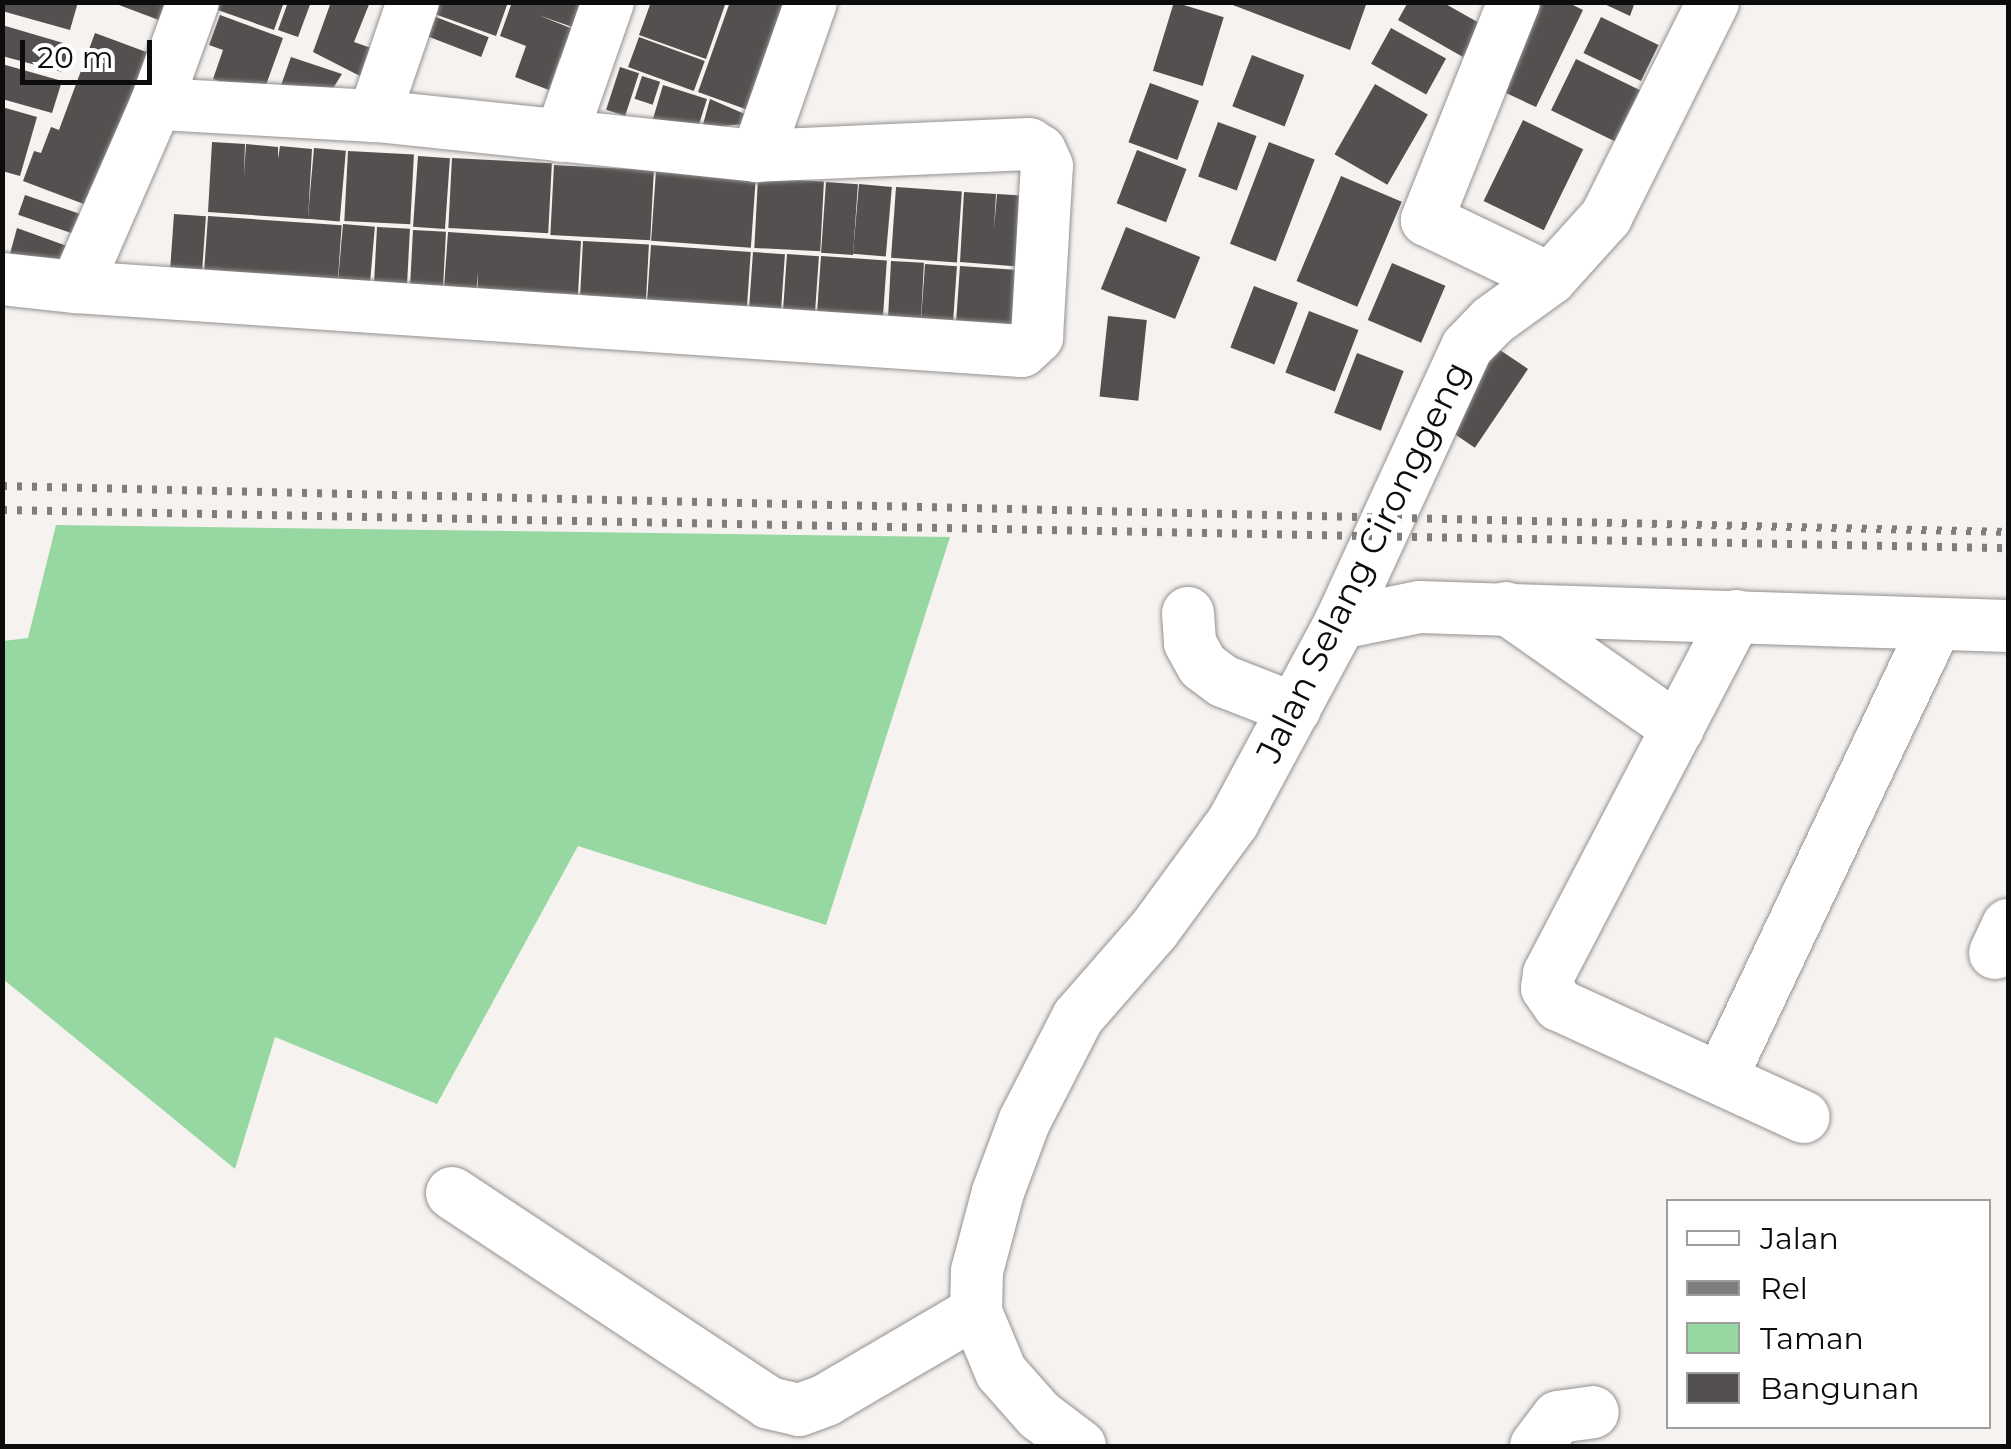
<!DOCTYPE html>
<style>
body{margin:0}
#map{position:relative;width:2011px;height:1449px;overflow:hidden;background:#f5f2f0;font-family:Montserrat,sans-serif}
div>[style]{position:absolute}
.green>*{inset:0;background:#97d7a1}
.building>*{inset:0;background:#53504f;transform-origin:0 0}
.roads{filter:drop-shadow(0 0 2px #94918f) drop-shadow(0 0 2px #94918f)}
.minor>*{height:52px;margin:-26px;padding:0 26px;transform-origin:26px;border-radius:26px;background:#fff}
.rail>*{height:8px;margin-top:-4px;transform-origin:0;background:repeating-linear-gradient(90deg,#807e7d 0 5px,transparent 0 15px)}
span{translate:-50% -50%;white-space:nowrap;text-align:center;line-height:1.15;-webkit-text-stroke:10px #fff;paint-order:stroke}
.street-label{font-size:35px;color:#0d0c0c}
.frame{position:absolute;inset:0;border:5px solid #0d0c0c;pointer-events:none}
.legend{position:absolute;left:1666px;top:1199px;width:325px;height:230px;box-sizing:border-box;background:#fff;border:2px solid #9e9e9e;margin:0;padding:12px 18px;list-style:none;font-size:30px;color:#0d0c0c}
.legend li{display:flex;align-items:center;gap:20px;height:50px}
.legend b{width:50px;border:2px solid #9e9e9e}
.scale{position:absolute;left:20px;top:40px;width:132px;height:45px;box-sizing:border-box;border:5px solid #0d0c0c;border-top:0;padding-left:12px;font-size:30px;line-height:35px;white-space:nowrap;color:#0d0c0c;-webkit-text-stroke:8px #fff;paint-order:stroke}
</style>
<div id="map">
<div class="green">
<div style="clip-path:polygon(56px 525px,950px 537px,826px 925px,578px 846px,437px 1104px,275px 1037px,235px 1169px,3px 979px,3px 641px,28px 638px)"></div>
</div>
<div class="building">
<div style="clip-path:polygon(2px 2px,78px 2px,70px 30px,2px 11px)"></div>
<div style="clip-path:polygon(111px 2px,181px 2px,172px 25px)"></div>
<div style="clip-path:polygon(217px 2px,284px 2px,274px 30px,215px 9px)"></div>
<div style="clip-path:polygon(288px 2px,311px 2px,298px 37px,278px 30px)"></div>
<div style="clip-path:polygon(331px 2px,370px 2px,354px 42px,371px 48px,360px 76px,313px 52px)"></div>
<div style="clip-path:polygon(433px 2px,499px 2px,507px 5px,496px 36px,429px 12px)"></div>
<div style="clip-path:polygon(512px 2px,587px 2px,578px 29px,538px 15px,578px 31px,566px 61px,560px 58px,549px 90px,515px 77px,526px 46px,500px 36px)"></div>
<div style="clip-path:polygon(651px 2px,726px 2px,706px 59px,639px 35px)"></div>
<div style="clip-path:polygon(730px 2px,805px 2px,765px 116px,698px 92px)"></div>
<div style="left:1174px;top:2px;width:52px;height:72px;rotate:17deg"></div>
<div style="clip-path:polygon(1225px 2px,1367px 2px,1350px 50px)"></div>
<div style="clip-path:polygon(1408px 2px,1442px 2px,1481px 24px,1463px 57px,1398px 20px)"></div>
<div style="clip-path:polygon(1532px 2px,1567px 2px,1583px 10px,1536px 107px,1491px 86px)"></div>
<div style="clip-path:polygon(1600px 2px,1635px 2px,1630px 16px)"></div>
<div style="left:428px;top:14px;width:65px;height:21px;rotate:21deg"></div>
<div style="clip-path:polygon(220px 15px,283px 38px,262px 96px,213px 79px,223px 50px,209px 45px)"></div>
<div style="left:1601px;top:17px;width:64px;height:40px;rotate:26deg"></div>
<div style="clip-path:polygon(2px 25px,70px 45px,62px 72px,2px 56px)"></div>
<div style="left:1391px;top:28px;width:63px;height:41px;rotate:29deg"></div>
<div style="clip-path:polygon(95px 33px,149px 53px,89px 206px,23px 181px,34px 151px,41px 153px,51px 127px,59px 130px)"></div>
<div style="left:639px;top:37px;width:70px;height:32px;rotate:20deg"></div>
<div style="left:1252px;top:55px;width:56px;height:55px;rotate:21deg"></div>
<div style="clip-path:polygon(291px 57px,342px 74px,327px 98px,279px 91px)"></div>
<div style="left:1576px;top:59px;width:72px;height:57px;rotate:26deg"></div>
<div style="clip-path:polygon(2px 64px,62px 81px,52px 113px,2px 99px)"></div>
<div style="left:620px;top:67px;width:20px;height:45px;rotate:18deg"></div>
<div style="left:642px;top:76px;width:19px;height:24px;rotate:18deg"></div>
<div style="left:1150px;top:83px;width:52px;height:63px;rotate:20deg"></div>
<div style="left:1375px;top:84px;width:61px;height:81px;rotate:30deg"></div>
<div style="clip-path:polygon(663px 85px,707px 99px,695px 137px,650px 129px)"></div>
<div style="clip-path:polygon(710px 99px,747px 115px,744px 124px,723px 126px,719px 144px,699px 139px)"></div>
<div style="clip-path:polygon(2px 107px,37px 117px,20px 176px,2px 171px)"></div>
<div style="left:1523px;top:120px;width:67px;height:90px;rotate:26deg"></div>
<div style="left:1218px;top:122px;width:41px;height:58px;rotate:20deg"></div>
<div style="clip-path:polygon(212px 142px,245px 144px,244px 176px,246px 144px,278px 147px,278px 159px,280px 146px,312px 149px,308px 219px,208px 212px)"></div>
<div style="left:1269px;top:142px;width:49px;height:109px;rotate:21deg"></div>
<div style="left:314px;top:148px;width:32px;height:71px;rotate:5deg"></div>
<div style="left:1137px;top:150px;width:53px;height:57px;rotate:21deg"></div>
<div style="left:348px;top:151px;width:66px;height:70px;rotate:3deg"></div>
<div style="left:418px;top:156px;width:32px;height:71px;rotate:4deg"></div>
<div style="left:452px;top:158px;width:100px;height:70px;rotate:3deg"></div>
<div style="left:554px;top:165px;width:100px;height:70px;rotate:3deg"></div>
<div style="left:656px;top:171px;width:100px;height:70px;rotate:4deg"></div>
<div style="left:1341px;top:176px;width:66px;height:114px;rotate:23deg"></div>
<div style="left:758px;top:178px;width:66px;height:70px;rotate:3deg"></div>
<div style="left:826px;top:182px;width:32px;height:71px;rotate:4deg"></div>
<div style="left:859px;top:184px;width:33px;height:70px;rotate:5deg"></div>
<div style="left:896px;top:187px;width:66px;height:71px;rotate:4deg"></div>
<div style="clip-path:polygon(964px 192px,996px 194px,994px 229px,997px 194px,1030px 196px,1026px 267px,960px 262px)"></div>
<div style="left:25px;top:195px;width:69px;height:21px;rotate:19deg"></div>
<div style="left:174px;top:214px;width:32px;height:70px;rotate:4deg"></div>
<div style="left:208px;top:216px;width:134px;height:70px;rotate:4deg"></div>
<div style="left:343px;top:224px;width:32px;height:71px;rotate:5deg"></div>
<div style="left:377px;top:227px;width:33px;height:70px;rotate:3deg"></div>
<div style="left:1126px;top:227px;width:80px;height:67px;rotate:22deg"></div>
<div style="clip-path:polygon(17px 228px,78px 250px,67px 281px,4px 276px)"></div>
<div style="left:413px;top:230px;width:33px;height:70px;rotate:3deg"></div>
<div style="clip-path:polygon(448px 232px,581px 241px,577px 311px,477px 304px,478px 272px,475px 305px,443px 302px)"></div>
<div style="left:583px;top:241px;width:66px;height:70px;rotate:3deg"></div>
<div style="left:651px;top:245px;width:100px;height:71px;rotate:4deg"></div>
<div style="left:753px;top:252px;width:32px;height:70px;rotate:4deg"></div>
<div style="left:787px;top:254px;width:32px;height:70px;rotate:4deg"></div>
<div style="left:821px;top:256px;width:66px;height:70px;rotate:4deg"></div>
<div style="left:891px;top:261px;width:33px;height:70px;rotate:3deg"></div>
<div style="left:1392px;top:263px;width:58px;height:62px;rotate:23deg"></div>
<div style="left:925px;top:264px;width:32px;height:70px;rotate:4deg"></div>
<div style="left:960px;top:266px;width:65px;height:70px;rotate:4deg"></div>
<div style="left:1254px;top:286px;width:47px;height:66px;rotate:21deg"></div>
<div style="left:1309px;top:311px;width:53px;height:66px;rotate:21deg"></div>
<div style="left:1108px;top:316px;width:39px;height:81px;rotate:6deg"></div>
<div style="left:1494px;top:346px;width:41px;height:95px;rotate:34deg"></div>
<div style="left:1357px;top:353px;width:50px;height:64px;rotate:21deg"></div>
</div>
<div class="roads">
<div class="minor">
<div style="left:1514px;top:2px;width:235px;rotate:111.8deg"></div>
<div style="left:1427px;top:220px;width:136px;rotate:25.6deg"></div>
<div style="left:374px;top:116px;width:120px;rotate:-71.1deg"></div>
<div style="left:561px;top:136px;width:142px;rotate:-70.7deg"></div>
<div style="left:757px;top:156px;width:163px;rotate:-70.7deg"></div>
<div style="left:2px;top:279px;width:74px;rotate:6.2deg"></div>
<div style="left:76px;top:287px;width:948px;rotate:3.87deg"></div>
<div style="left:1022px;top:351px;width:21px;rotate:-43deg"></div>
<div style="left:1037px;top:337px;width:171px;rotate:-86.7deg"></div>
<div style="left:1047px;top:166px;width:17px;rotate:-115deg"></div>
<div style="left:1040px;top:151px;width:13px;rotate:-148deg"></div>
<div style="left:1029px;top:144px;width:272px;rotate:177.5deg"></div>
<div style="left:757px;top:156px;width:385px;rotate:-174deg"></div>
<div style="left:374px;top:116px;width:218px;rotate:-176.8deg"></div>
<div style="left:76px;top:287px;width:200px;rotate:-66.4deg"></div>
<div style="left:156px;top:104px;width:109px;rotate:-70.1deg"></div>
<div style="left:1506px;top:608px;width:210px;rotate:35.1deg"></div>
<div style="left:1188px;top:613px;width:30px;rotate:86deg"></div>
<div style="left:1190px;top:643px;width:26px;rotate:61deg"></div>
<div style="left:1203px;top:666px;width:25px;rotate:37deg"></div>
<div style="left:1223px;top:681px;width:77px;rotate:21.3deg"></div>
<div style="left:1736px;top:616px;width:404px;rotate:117.6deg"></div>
<div style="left:1549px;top:974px;width:14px;rotate:98deg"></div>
<div style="left:1547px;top:988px;width:21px;rotate:55deg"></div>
<div style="left:1559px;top:1005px;width:269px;rotate:24.6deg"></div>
<div style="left:1340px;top:623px;width:81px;rotate:-11.4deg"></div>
<div style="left:1419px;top:607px;width:589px;rotate:1.85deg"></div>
<div style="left:1995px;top:953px;width:31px;rotate:-65deg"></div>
<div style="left:1721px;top:1078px;width:502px;rotate:-64.66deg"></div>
<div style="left:452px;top:1193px;width:380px;rotate:33.5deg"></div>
<div style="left:769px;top:1403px;width:31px;rotate:13deg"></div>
<div style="left:799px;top:1410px;width:29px;rotate:-20deg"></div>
<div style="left:826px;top:1400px;width:174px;rotate:-30.4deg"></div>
<div style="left:1080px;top:1446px;width:51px;rotate:-142.9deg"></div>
<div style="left:1039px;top:1415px;width:57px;rotate:-131.5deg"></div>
<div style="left:1001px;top:1372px;width:65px;rotate:-112.6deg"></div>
<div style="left:976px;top:1312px;width:41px;rotate:-88.6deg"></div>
<div style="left:977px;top:1271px;width:82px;rotate:-75.1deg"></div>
<div style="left:998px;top:1192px;width:75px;rotate:-69.6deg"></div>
<div style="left:1024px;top:1122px;width:118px;rotate:-62.8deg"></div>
<div style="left:1078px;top:1017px;width:116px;rotate:-48.9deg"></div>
<div style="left:1154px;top:930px;width:134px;rotate:-53.8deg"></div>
<div style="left:1233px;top:822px;width:226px;rotate:-61.7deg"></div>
<div style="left:1340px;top:623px;width:304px;rotate:-65.3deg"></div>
<div style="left:1467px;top:347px;width:36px;rotate:-46deg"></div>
<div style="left:1492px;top:321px;width:72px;rotate:-35.9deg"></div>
<div style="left:1550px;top:279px;width:84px;rotate:-47.9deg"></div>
<div style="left:1606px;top:217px;width:240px;rotate:-63.5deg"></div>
<div style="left:1536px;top:1446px;width:36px;rotate:-53deg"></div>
<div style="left:1558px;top:1417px;width:35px;rotate:-8deg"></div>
</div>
</div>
<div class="rail">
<div style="left:2px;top:486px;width:2007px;rotate:1.31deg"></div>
<div style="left:2px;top:510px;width:2006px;rotate:1.09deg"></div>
</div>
<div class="street-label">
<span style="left:1363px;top:562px;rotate:-64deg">Jalan Selang Cironggeng</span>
</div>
<div class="frame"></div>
<ul class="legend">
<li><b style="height:12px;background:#fff"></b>Jalan</li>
<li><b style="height:12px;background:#807e7d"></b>Rel</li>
<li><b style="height:28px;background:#97d7a1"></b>Taman</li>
<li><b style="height:28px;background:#53504f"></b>Bangunan</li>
</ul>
<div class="scale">20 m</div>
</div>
